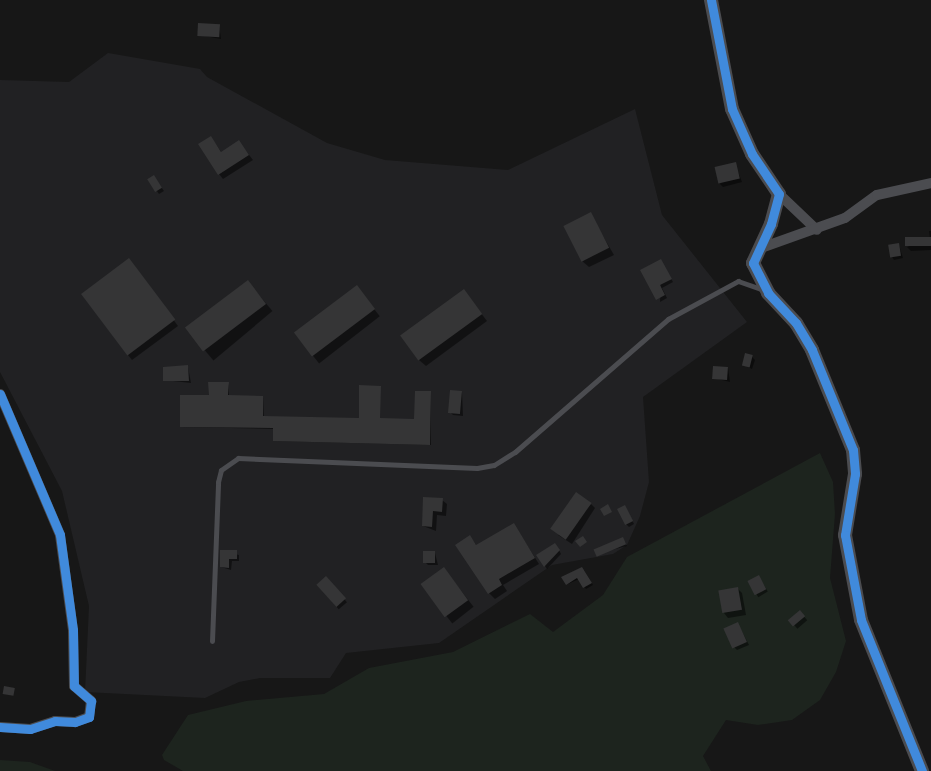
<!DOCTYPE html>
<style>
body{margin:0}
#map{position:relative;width:931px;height:771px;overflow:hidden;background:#171717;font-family:"PT Sans",sans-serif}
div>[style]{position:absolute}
.built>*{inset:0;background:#212123}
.green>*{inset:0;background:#1d241e}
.shadow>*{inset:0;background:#0007;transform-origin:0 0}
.building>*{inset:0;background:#353536;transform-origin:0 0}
.service>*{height:5px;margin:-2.5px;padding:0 2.5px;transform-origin:2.5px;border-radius:2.5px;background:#4b4c50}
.minor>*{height:10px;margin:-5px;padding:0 5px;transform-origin:5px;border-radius:5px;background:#4b4c50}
.tertiary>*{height:14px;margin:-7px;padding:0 7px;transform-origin:7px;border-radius:7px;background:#4b4c50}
.cycleway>*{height:9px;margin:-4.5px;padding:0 4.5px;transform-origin:4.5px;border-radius:4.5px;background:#408adc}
span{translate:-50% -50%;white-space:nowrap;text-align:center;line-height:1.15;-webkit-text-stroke:4.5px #111113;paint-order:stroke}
</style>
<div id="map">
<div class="built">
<div style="clip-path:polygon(108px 53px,200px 69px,207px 77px,327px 143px,385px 160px,508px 170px,635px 109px,662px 215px,747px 322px,643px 397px,649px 482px,640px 516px,627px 545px,613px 554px,552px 565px,439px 643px,346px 653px,330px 678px,260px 678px,239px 682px,205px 698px,85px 692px,89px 606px,62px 491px,0 372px,0 80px,69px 82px)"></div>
</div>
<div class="green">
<div style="clip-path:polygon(820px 453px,833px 482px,835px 514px,830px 578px,846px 641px,836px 672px,820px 700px,792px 720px,758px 725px,726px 720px,703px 756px,711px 771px,183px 771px,164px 760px,162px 755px,188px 715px,246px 701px,324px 694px,369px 668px,453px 652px,530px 614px,553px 632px,603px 595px,627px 557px)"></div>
<div style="clip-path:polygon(0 760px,30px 762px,55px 771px,0 771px)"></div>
</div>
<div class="shadow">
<div style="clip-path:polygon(219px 25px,221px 39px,199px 35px)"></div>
<div style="clip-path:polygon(239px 142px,253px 160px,223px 179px,219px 174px,215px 143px,222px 153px)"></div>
<div style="clip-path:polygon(735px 164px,742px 182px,723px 187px,720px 184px)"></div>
<div style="clip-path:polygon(149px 180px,156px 180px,164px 191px,159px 194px)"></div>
<div style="clip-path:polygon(590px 214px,614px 255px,589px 267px,582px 261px)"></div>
<div style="clip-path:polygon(929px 231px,931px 231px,931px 250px,911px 251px,907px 247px,930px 238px)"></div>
<div style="clip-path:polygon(899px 245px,903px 258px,894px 260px,892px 257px)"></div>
<div style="clip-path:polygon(661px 261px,673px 282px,662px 288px,667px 298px,660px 302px)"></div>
<div style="clip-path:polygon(133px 265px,178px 326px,132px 360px,128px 355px)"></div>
<div style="left:248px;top:282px;width:38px;height:77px;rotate:50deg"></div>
<div style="left:357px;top:287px;width:37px;height:77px;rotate:52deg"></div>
<div style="clip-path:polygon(464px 291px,487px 321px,426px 366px,419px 360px)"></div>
<div style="clip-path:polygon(752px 357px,755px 360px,752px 369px,742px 364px)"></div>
<div style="clip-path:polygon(188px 367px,191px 383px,164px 380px)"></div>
<div style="clip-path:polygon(728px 368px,730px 382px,714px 378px)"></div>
<div style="clip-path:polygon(229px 384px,229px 397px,263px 397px,264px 417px,360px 420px,380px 387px,380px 419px,416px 420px,431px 393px,431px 445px,275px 441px,274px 429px,181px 427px)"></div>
<div style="clip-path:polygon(462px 392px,463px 416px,453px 415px,450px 412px)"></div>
<div style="clip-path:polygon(424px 499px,442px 500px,447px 504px,446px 516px,437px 515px,436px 531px,423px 526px)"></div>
<div style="clip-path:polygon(591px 504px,595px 508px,572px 544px,558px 535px)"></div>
<div style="clip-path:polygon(627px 510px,634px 524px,629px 527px,626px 524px)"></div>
<div style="clip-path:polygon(514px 525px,539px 564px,503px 585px,507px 591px,495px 599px,489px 593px,470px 537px,477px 546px)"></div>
<div style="clip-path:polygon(623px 539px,627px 546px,596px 554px)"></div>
<div style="clip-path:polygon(558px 548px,561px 554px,547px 569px,538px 556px)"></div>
<div style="clip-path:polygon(222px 551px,239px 555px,239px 561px,232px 561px,231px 570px,221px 567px)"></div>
<div style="clip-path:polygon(435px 553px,438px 565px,428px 565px,425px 562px)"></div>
<div style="left:444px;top:569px;width:48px;height:27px;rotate:52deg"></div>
<div style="clip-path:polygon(584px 570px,593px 585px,586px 589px,579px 579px,568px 584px)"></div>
<div style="left:759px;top:577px;width:17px;height:11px;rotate:59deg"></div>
<div style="left:326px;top:578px;width:32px;height:11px;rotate:49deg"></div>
<div style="clip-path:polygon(737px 588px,742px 593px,746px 615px,728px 618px,724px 613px)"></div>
<div style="left:800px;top:612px;width:11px;height:13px;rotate:49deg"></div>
<div style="clip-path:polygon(738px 624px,749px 645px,737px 650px,734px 647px)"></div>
</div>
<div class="building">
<div style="left:198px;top:23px;width:22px;height:13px;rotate:3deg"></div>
<div style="clip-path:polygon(211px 136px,221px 152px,239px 140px,249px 155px,218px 175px,198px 144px)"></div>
<div style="left:736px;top:162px;width:17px;height:22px;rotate:77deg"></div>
<div style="left:154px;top:175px;width:15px;height:8px;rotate:58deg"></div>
<div style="left:591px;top:212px;width:40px;height:31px;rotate:63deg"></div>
<div style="left:931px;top:237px;width:9px;height:26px;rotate:90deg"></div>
<div style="left:899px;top:243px;width:13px;height:11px;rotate:81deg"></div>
<div style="left:129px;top:258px;width:77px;height:60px;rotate:53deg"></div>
<div style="clip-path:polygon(661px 259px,672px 279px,660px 285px,665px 295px,656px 300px,640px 270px)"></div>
<div style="left:248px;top:280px;width:30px;height:79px;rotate:53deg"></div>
<div style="left:357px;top:285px;width:30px;height:79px;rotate:53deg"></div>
<div style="left:464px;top:289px;width:31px;height:79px;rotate:54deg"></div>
<div style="left:745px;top:353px;width:8px;height:13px;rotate:14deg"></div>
<div style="clip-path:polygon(188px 365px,189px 381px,163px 381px,163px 367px)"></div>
<div style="left:713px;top:366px;width:15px;height:13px;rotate:4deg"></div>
<div style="clip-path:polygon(208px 382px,229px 382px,228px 395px,263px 396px,263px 416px,359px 418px,359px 385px,381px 386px,380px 418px,414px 419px,415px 391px,431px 391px,430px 445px,273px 441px,273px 428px,180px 427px,180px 395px,209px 395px)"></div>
<div style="left:450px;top:390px;width:12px;height:23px;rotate:5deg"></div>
<div style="left:576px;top:492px;width:19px;height:45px;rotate:35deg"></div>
<div style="clip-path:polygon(423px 497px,443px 498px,442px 512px,433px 511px,432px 527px,422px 526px)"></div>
<div style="clip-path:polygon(608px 504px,612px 512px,604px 516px,600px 509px)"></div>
<div style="left:625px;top:505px;width:18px;height:9px;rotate:63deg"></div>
<div style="clip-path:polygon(514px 523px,535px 558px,499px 579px,502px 585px,488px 594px,455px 545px,470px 535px,476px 545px)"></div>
<div style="clip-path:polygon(583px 536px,587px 542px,580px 547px,575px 541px)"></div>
<div style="left:623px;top:537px;width:8px;height:32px;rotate:67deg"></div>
<div style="clip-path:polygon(555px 543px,560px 550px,544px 567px,536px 555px)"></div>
<div style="clip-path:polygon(220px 550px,237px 550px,237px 559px,229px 559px,229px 568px,220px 567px)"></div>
<div style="left:423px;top:551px;width:12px;height:12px"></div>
<div style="left:444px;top:567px;width:41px;height:29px;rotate:54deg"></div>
<div style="clip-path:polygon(582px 567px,592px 583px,583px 588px,577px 578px,566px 585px,561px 577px)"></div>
<div style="left:759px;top:575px;width:16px;height:13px;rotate:63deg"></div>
<div style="left:326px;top:576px;width:30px;height:13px;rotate:48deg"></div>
<div style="left:738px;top:587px;width:23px;height:20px;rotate:80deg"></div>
<div style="left:800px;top:610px;width:8px;height:16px;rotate:50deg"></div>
<div style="left:738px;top:622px;width:22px;height:16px;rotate:66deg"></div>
<div style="left:4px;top:686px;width:11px;height:8px;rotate:10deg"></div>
</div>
<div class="service">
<div style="left:212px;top:641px;width:159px;rotate:-87.8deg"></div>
<div style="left:218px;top:482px;width:12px;rotate:-76deg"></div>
<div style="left:221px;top:470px;width:21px;rotate:-35deg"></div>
<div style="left:238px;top:458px;width:239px;rotate:2.4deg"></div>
<div style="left:477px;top:468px;width:17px;rotate:-10deg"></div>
<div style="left:494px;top:465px;width:25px;rotate:-32deg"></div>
<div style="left:515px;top:452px;width:203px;rotate:-41deg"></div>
<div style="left:668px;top:319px;width:80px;rotate:-28.5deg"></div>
<div style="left:738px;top:281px;width:28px;rotate:19deg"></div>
</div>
<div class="minor">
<div style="left:779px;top:194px;width:52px;rotate:43.5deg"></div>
<div style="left:761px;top:248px;width:89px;rotate:-19.7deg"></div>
<div style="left:845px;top:218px;width:39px;rotate:-36deg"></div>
<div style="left:877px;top:195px;width:55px;rotate:-12.5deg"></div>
<div style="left:0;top:394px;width:153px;rotate:66.9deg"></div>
<div style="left:60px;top:535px;width:96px;rotate:82.2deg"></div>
<div style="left:73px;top:630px;width:56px;rotate:89deg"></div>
<div style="left:74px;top:686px;width:23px;rotate:41deg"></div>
<div style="left:91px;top:701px;width:16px;rotate:97deg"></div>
<div style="left:89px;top:717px;width:15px;rotate:160deg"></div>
<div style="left:75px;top:722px;width:20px;rotate:-177deg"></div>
<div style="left:55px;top:721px;width:26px;rotate:162deg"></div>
<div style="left:30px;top:729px;width:30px;rotate:-176deg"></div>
</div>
<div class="tertiary">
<div style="left:711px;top:0;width:111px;rotate:79.1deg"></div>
<div style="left:732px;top:109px;width:49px;rotate:66deg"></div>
<div style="left:752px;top:154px;width:48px;rotate:56deg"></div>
<div style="left:779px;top:194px;width:31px;rotate:105deg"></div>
<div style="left:771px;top:224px;width:43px;rotate:114.8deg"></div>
<div style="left:753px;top:263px;width:34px;rotate:63deg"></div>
<div style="left:768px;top:293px;width:41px;rotate:47deg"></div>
<div style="left:796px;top:323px;width:31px;rotate:59deg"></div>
<div style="left:812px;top:350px;width:108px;rotate:67.7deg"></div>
<div style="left:853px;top:450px;width:24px;rotate:85deg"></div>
<div style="left:855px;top:474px;width:62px;rotate:99.3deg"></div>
<div style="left:845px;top:535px;width:86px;rotate:79.3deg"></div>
<div style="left:861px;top:620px;width:163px;rotate:68deg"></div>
</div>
<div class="cycleway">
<div style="left:711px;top:0;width:111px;rotate:79.1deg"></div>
<div style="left:732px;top:109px;width:49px;rotate:66deg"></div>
<div style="left:752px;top:154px;width:48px;rotate:56deg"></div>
<div style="left:779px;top:194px;width:31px;rotate:105deg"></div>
<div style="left:771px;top:224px;width:43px;rotate:114.8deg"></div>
<div style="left:753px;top:263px;width:34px;rotate:63deg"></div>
<div style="left:768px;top:293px;width:41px;rotate:47deg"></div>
<div style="left:796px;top:323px;width:31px;rotate:59deg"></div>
<div style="left:812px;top:350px;width:108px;rotate:67.7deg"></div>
<div style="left:853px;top:450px;width:24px;rotate:85deg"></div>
<div style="left:855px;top:474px;width:62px;rotate:99.3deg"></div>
<div style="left:845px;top:535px;width:86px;rotate:79.3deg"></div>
<div style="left:861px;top:620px;width:163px;rotate:68deg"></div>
<div style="left:0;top:394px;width:153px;rotate:66.9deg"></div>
<div style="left:60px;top:535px;width:96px;rotate:82.2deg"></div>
<div style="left:73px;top:630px;width:56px;rotate:89deg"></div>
<div style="left:74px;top:686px;width:23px;rotate:41deg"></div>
<div style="left:91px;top:701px;width:16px;rotate:97deg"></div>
<div style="left:89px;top:717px;width:15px;rotate:160deg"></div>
<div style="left:75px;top:722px;width:20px;rotate:-177deg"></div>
<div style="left:55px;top:721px;width:26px;rotate:162deg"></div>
<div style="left:30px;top:729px;width:30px;rotate:-176deg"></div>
</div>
</div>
